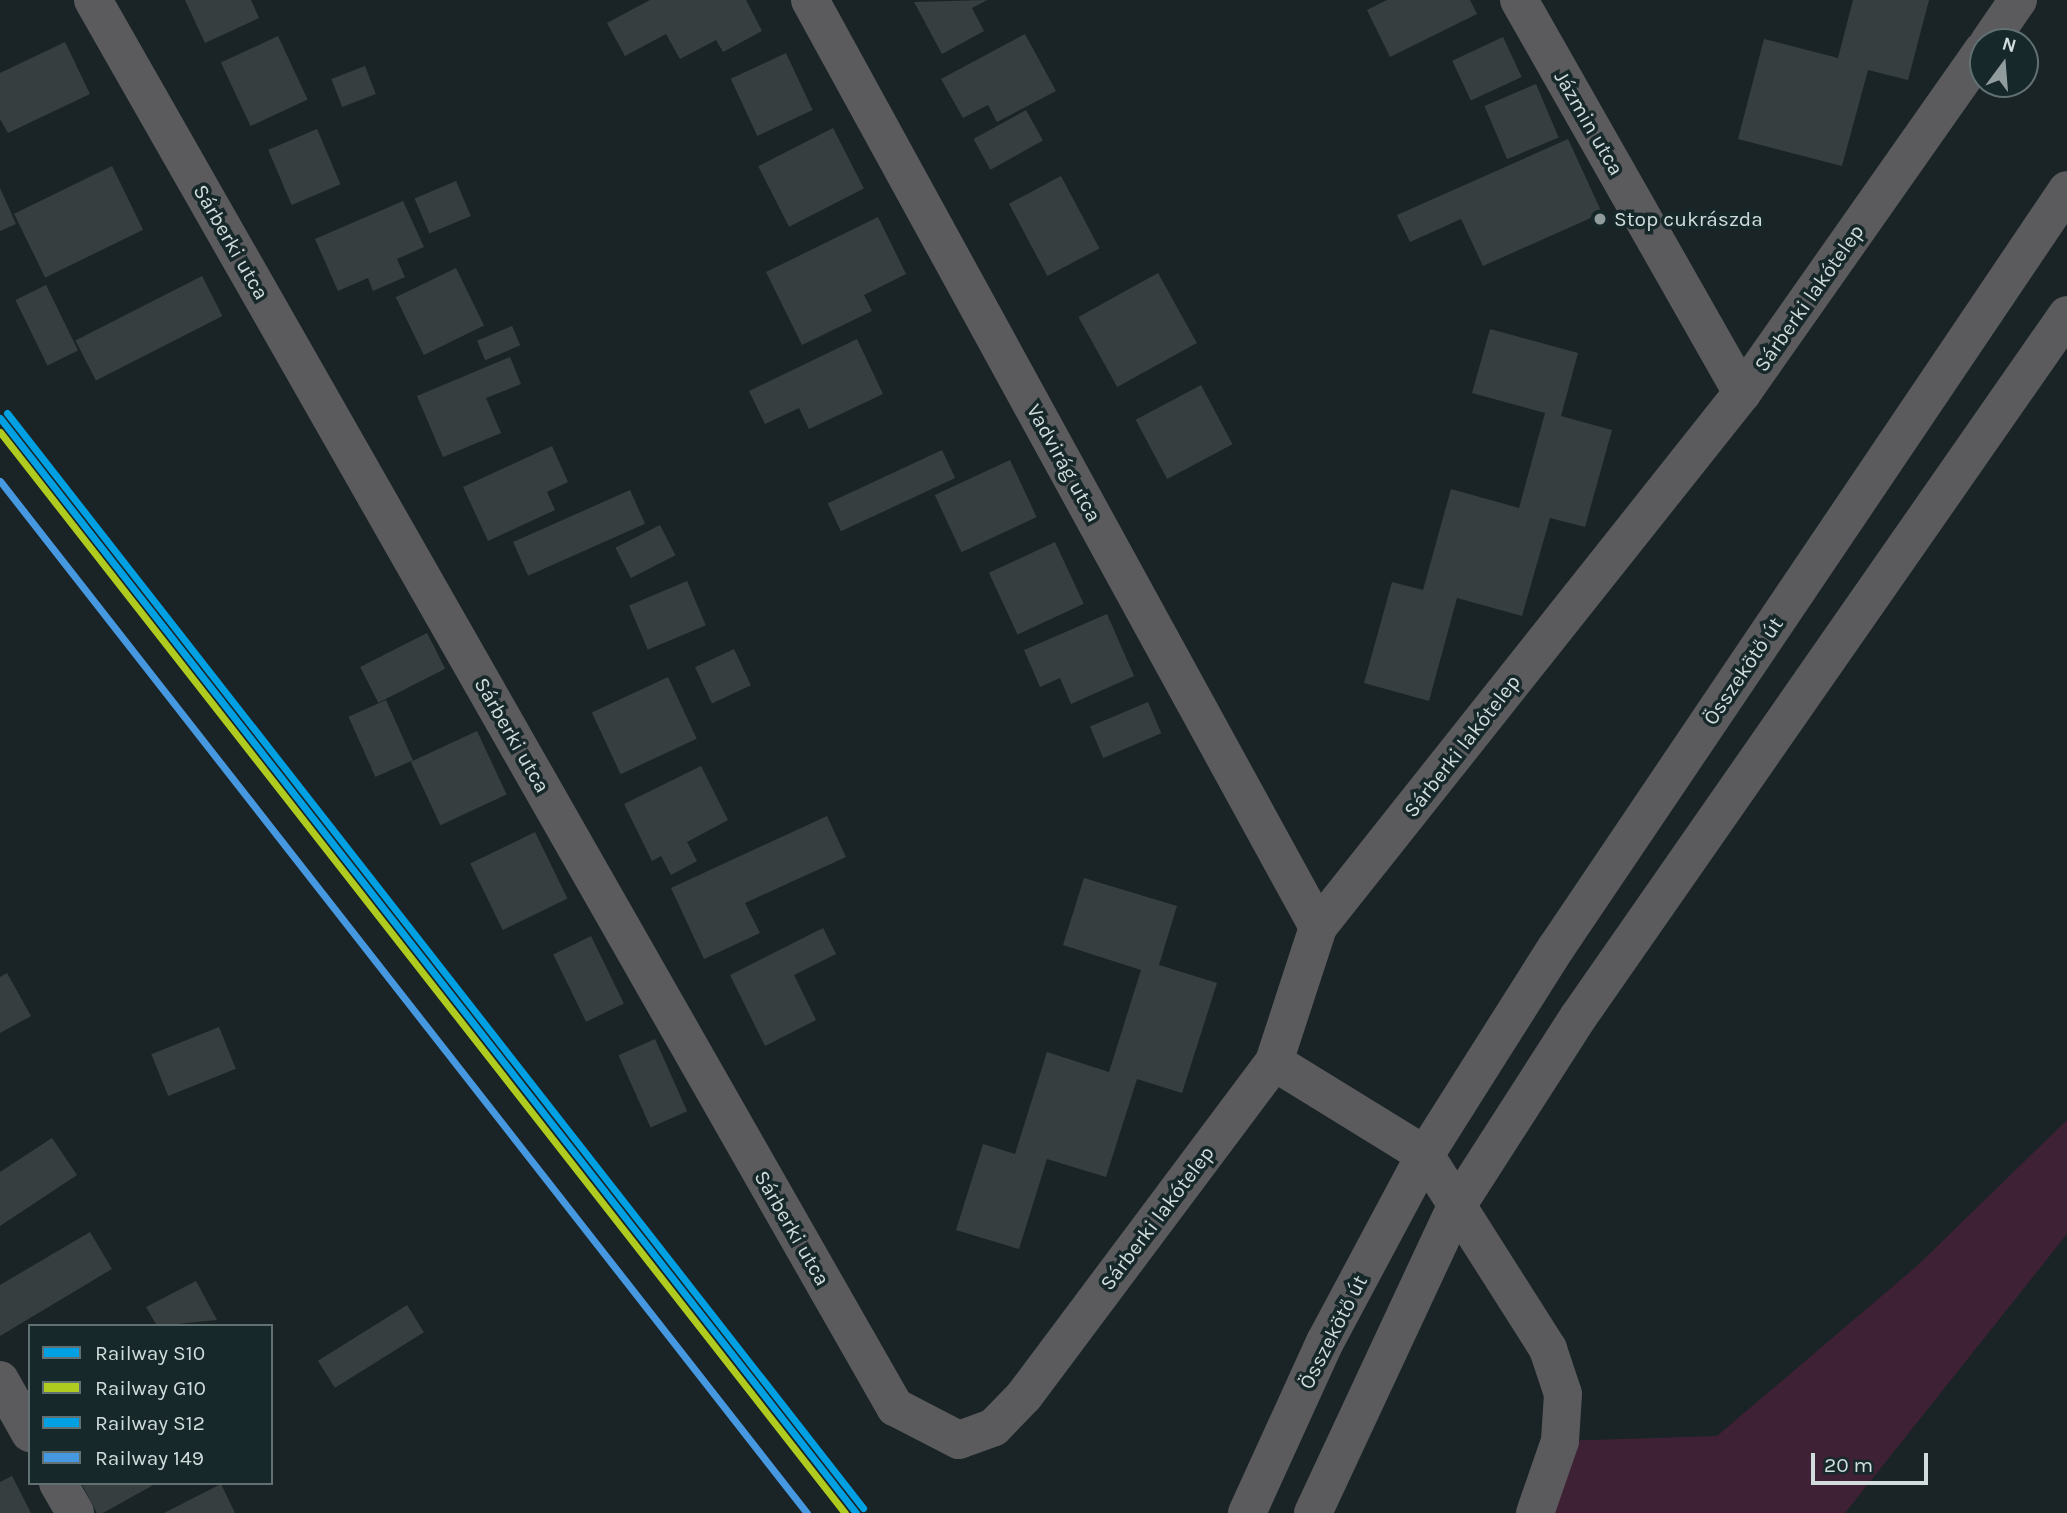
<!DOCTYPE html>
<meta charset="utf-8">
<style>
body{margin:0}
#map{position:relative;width:2067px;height:1513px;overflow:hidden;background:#1a2426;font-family:Karla,sans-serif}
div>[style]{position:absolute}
.green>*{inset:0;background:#3f2135}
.building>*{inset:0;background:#363e40;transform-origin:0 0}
.minor>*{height:38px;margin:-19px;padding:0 19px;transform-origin:19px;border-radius:19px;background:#5b5b5d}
.rail-1>*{height:7px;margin:-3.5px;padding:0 3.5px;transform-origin:3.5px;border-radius:3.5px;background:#00a0e3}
.rail-2>*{height:7px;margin:-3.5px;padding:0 3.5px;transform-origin:3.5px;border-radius:3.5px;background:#b0cb1f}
.rail-3>*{height:7px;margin:-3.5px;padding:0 3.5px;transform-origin:3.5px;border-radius:3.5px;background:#00a0e3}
.rail-4>*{height:7px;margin:-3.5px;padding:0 3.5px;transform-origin:3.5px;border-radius:3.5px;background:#4699e1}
.dots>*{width:19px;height:19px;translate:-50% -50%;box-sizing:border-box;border:4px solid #16282a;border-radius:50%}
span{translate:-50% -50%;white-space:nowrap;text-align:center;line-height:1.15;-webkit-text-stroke:7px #16282a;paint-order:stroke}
.street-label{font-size:21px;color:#d1dcdd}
.poi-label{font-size:21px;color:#d1dcdd}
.left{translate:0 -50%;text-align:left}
.legend{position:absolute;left:28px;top:1324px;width:245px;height:161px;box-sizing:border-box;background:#16282a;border:2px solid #617072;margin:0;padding:9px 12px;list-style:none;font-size:21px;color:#d1dcdd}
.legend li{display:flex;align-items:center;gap:14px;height:35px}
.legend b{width:35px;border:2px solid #617072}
.north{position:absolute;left:1969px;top:28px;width:70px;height:70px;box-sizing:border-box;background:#16282a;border:2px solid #617072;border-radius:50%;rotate:16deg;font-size:19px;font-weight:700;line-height:28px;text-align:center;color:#d1dcdd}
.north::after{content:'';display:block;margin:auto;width:24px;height:32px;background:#919c9d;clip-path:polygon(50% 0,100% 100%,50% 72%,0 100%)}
.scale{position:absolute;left:1811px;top:1453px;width:117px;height:32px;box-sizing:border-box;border:4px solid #d1dcdd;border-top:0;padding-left:9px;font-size:21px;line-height:24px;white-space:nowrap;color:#d1dcdd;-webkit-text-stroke:5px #16282a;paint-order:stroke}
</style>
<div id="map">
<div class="green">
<div style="clip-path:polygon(2067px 1120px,2067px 1234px,1845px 1513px,1536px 1513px,1560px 1441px,1717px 1436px,1917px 1266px)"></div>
</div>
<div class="building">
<div style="clip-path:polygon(185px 0,251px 0,259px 18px,205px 43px)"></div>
<div style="clip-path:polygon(650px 0,746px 0,762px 31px,723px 52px,716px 40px,680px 59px,666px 34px,625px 56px,607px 23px)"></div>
<div style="clip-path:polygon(987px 0,972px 8px,984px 31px,942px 54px,914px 2px)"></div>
<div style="clip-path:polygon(1387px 0,1470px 0,1477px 14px,1390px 57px,1367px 10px)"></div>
<div style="clip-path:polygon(1853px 0,1929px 0,1908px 80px,1868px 70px,1842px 166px,1738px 139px,1764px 39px,1838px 58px)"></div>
<div style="clip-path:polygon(1025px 34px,1056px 91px,997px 122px,988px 105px,963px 118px,941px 79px)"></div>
<div style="left:278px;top:36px;width:70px;height:63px;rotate:65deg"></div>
<div style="left:1503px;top:37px;width:44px;height:56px;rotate:65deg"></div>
<div style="clip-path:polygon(65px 42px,90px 94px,8px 133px,0 119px,0 73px)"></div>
<div style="left:786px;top:53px;width:63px;height:61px;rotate:65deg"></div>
<div style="left:365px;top:66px;width:30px;height:36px;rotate:69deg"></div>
<div style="left:1536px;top:84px;width:58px;height:56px;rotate:67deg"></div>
<div style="left:1026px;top:110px;width:35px;height:60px;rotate:61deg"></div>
<div style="left:833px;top:128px;width:68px;height:84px;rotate:63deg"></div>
<div style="left:317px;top:129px;width:60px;height:53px;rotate:67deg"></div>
<div style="clip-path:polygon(1568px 139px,1602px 213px,1483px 266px,1461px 219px,1410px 242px,1397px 215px)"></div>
<div style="left:112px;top:166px;width:71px;height:109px;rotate:64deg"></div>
<div style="left:1061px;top:176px;width:82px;height:59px;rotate:62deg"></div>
<div style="left:456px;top:181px;width:38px;height:45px;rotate:67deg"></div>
<div style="clip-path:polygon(0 188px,16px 224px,0 231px)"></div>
<div style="clip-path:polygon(403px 201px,424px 247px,397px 259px,405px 277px,373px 291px,368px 278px,338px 291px,315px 239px)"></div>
<div style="clip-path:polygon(878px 217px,906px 274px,864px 295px,872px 311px,802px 345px,766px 272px)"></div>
<div style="left:456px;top:268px;width:64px;height:67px;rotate:64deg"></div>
<div style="left:1158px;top:273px;width:80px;height:91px;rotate:61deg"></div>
<div style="left:202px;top:276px;width:45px;height:142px;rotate:63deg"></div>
<div style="left:46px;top:285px;width:73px;height:34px;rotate:64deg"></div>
<div style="left:512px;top:326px;width:21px;height:38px;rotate:67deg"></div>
<div style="clip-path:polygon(1490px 329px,1578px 353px,1561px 416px,1612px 430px,1585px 527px,1550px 518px,1522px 616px,1457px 598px,1429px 701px,1364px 683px,1392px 582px,1423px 590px,1451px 489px,1519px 508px,1545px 413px,1472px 393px)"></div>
<div style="clip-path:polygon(857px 339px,883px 394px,809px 429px,799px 408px,765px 424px,749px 391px)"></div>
<div style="clip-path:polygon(510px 357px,521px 384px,486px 398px,501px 433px,443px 457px,417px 396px)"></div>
<div style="left:1201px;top:385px;width:67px;height:74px;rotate:62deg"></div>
<div style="clip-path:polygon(552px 446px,568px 482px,547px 492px,555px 510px,488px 541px,463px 487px)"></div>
<div style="left:942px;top:450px;width:31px;height:126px;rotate:65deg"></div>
<div style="left:1010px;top:460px;width:63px;height:83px;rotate:65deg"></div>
<div style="left:630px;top:490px;width:37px;height:128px;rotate:66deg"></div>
<div style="left:660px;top:525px;width:34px;height:50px;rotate:63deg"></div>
<div style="left:1055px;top:542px;width:68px;height:73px;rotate:65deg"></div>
<div style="left:687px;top:581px;width:48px;height:63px;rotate:67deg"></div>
<div style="clip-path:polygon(1107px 614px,1134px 676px,1071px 704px,1060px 678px,1040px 687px,1024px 650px)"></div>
<div style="left:427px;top:633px;width:40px;height:75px;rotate:63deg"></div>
<div style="left:734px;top:649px;width:40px;height:43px;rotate:65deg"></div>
<div style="left:668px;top:677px;width:68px;height:84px;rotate:65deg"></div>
<div style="left:386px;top:700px;width:66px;height:41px;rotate:66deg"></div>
<div style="left:1148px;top:702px;width:34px;height:63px;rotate:67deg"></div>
<div style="left:477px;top:731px;width:70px;height:73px;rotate:65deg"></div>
<div style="clip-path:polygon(701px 766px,728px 820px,687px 842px,697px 861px,671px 875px,661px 856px,652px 861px,624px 804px)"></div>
<div style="clip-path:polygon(827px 816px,846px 857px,745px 903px,760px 933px,704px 959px,671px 888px)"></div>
<div style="left:535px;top:832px;width:74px;height:72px;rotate:64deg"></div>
<div style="clip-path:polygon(1084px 878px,1177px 906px,1159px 965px,1217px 983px,1182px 1093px,1137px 1079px,1106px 1177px,1047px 1159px,1019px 1249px,956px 1230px,983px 1144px,1015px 1154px,1047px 1052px,1109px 1072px,1141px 970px,1063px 945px)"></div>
<div style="clip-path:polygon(823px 928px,836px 954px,794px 975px,816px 1020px,765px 1046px,730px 975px)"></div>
<div style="left:591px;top:936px;width:75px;height:42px;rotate:64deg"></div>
<div style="clip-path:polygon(7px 973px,31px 1016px,0 1033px,0 977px)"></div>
<div style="left:219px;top:1027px;width:45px;height:73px;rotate:68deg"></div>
<div style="left:655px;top:1039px;width:79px;height:40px;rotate:66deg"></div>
<div style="clip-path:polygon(52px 1138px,77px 1175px,0 1226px,0 1172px)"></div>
<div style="clip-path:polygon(90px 1232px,112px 1269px,0 1336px,0 1285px)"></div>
<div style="clip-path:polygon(196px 1281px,217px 1320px,157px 1326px,146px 1307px)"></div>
<div style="left:407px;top:1305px;width:32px;height:105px;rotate:58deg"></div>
<div style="clip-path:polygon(12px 1476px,31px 1513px,0 1513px,0 1482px)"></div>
<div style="clip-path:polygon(81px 1483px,157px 1483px,103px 1513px,97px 1513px)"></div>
<div style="clip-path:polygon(221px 1484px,235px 1513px,164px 1513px)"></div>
</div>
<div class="minor">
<div style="left:93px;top:0;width:1620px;rotate:60.32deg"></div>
<div style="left:895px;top:1407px;width:72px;rotate:27.3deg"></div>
<div style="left:959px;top:1440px;width:37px;rotate:-20deg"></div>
<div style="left:994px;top:1427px;width:43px;rotate:-45.9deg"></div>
<div style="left:1024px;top:1396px;width:417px;rotate:-53.2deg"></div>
<div style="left:1274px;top:1062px;width:142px;rotate:-71.9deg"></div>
<div style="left:1318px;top:927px;width:682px;rotate:-51.55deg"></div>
<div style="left:1742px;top:393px;width:419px;rotate:-54.9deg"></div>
<div style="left:810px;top:0;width:1057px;rotate:61.28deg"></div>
<div style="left:1519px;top:0;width:452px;rotate:60.4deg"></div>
<div style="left:1989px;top:42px;width:51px;rotate:-55.4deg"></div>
<div style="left:1274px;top:1062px;width:177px;rotate:31.6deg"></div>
<div style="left:1425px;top:1155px;width:230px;rotate:57.6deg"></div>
<div style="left:1548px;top:1349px;width:47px;rotate:71.6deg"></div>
<div style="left:1563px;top:1394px;width:47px;rotate:93.7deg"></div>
<div style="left:1560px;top:1441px;width:76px;rotate:109.1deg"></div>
<div style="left:0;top:1380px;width:61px;rotate:60.5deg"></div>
<div style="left:58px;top:1483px;width:34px;rotate:60deg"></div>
<div style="left:1247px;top:1513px;width:188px;rotate:-65.5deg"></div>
<div style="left:1325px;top:1342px;width:212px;rotate:-61.9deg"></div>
<div style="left:1425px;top:1155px;width:245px;rotate:-57.7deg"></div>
<div style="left:1556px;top:948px;width:914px;rotate:-56.01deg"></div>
<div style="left:1313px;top:1513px;width:336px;rotate:-65deg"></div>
<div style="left:1455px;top:1209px;width:229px;rotate:-57.3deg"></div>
<div style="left:1579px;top:1016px;width:854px;rotate:-55.16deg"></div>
</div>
<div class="rail-1">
<div style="left:0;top:418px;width:1390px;rotate:51.98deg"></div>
</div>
<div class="rail-2">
<div style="left:0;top:432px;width:1372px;rotate:51.99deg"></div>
</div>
<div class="rail-3">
<div style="left:7px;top:413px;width:1390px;rotate:51.98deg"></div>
</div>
<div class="rail-4">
<div style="left:0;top:481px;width:1310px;rotate:51.98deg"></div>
</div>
<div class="dots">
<div style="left:1600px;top:219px;background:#919c9d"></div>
</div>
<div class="street-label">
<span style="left:1589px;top:123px;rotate:60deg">Jázmin utca</span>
<span style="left:231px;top:242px;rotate:60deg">Sárberki utca</span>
<span style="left:1809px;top:298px;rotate:-55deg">Sárberki lakótelep</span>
<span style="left:1064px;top:463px;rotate:61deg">Vadvirág utca</span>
<span style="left:1743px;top:671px;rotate:-56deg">Összekötő út</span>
<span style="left:512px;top:735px;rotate:60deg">Sárberki utca</span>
<span style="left:1462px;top:746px;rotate:-52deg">Sárberki lakótelep</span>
<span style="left:1157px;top:1218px;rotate:-53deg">Sárberki lakótelep</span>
<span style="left:792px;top:1228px;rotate:60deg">Sárberki utca</span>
<span style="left:1333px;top:1332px;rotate:-63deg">Összekötő út</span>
</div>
<div class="poi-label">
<span class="left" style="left:1614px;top:219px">Stop cukrászda</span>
</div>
<ul class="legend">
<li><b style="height:9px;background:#00a0e3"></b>Railway S10</li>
<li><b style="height:9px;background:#b0cb1f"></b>Railway G10</li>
<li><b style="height:9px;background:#00a0e3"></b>Railway S12</li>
<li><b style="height:9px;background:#4699e1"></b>Railway 149</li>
</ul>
<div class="north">N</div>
<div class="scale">20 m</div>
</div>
